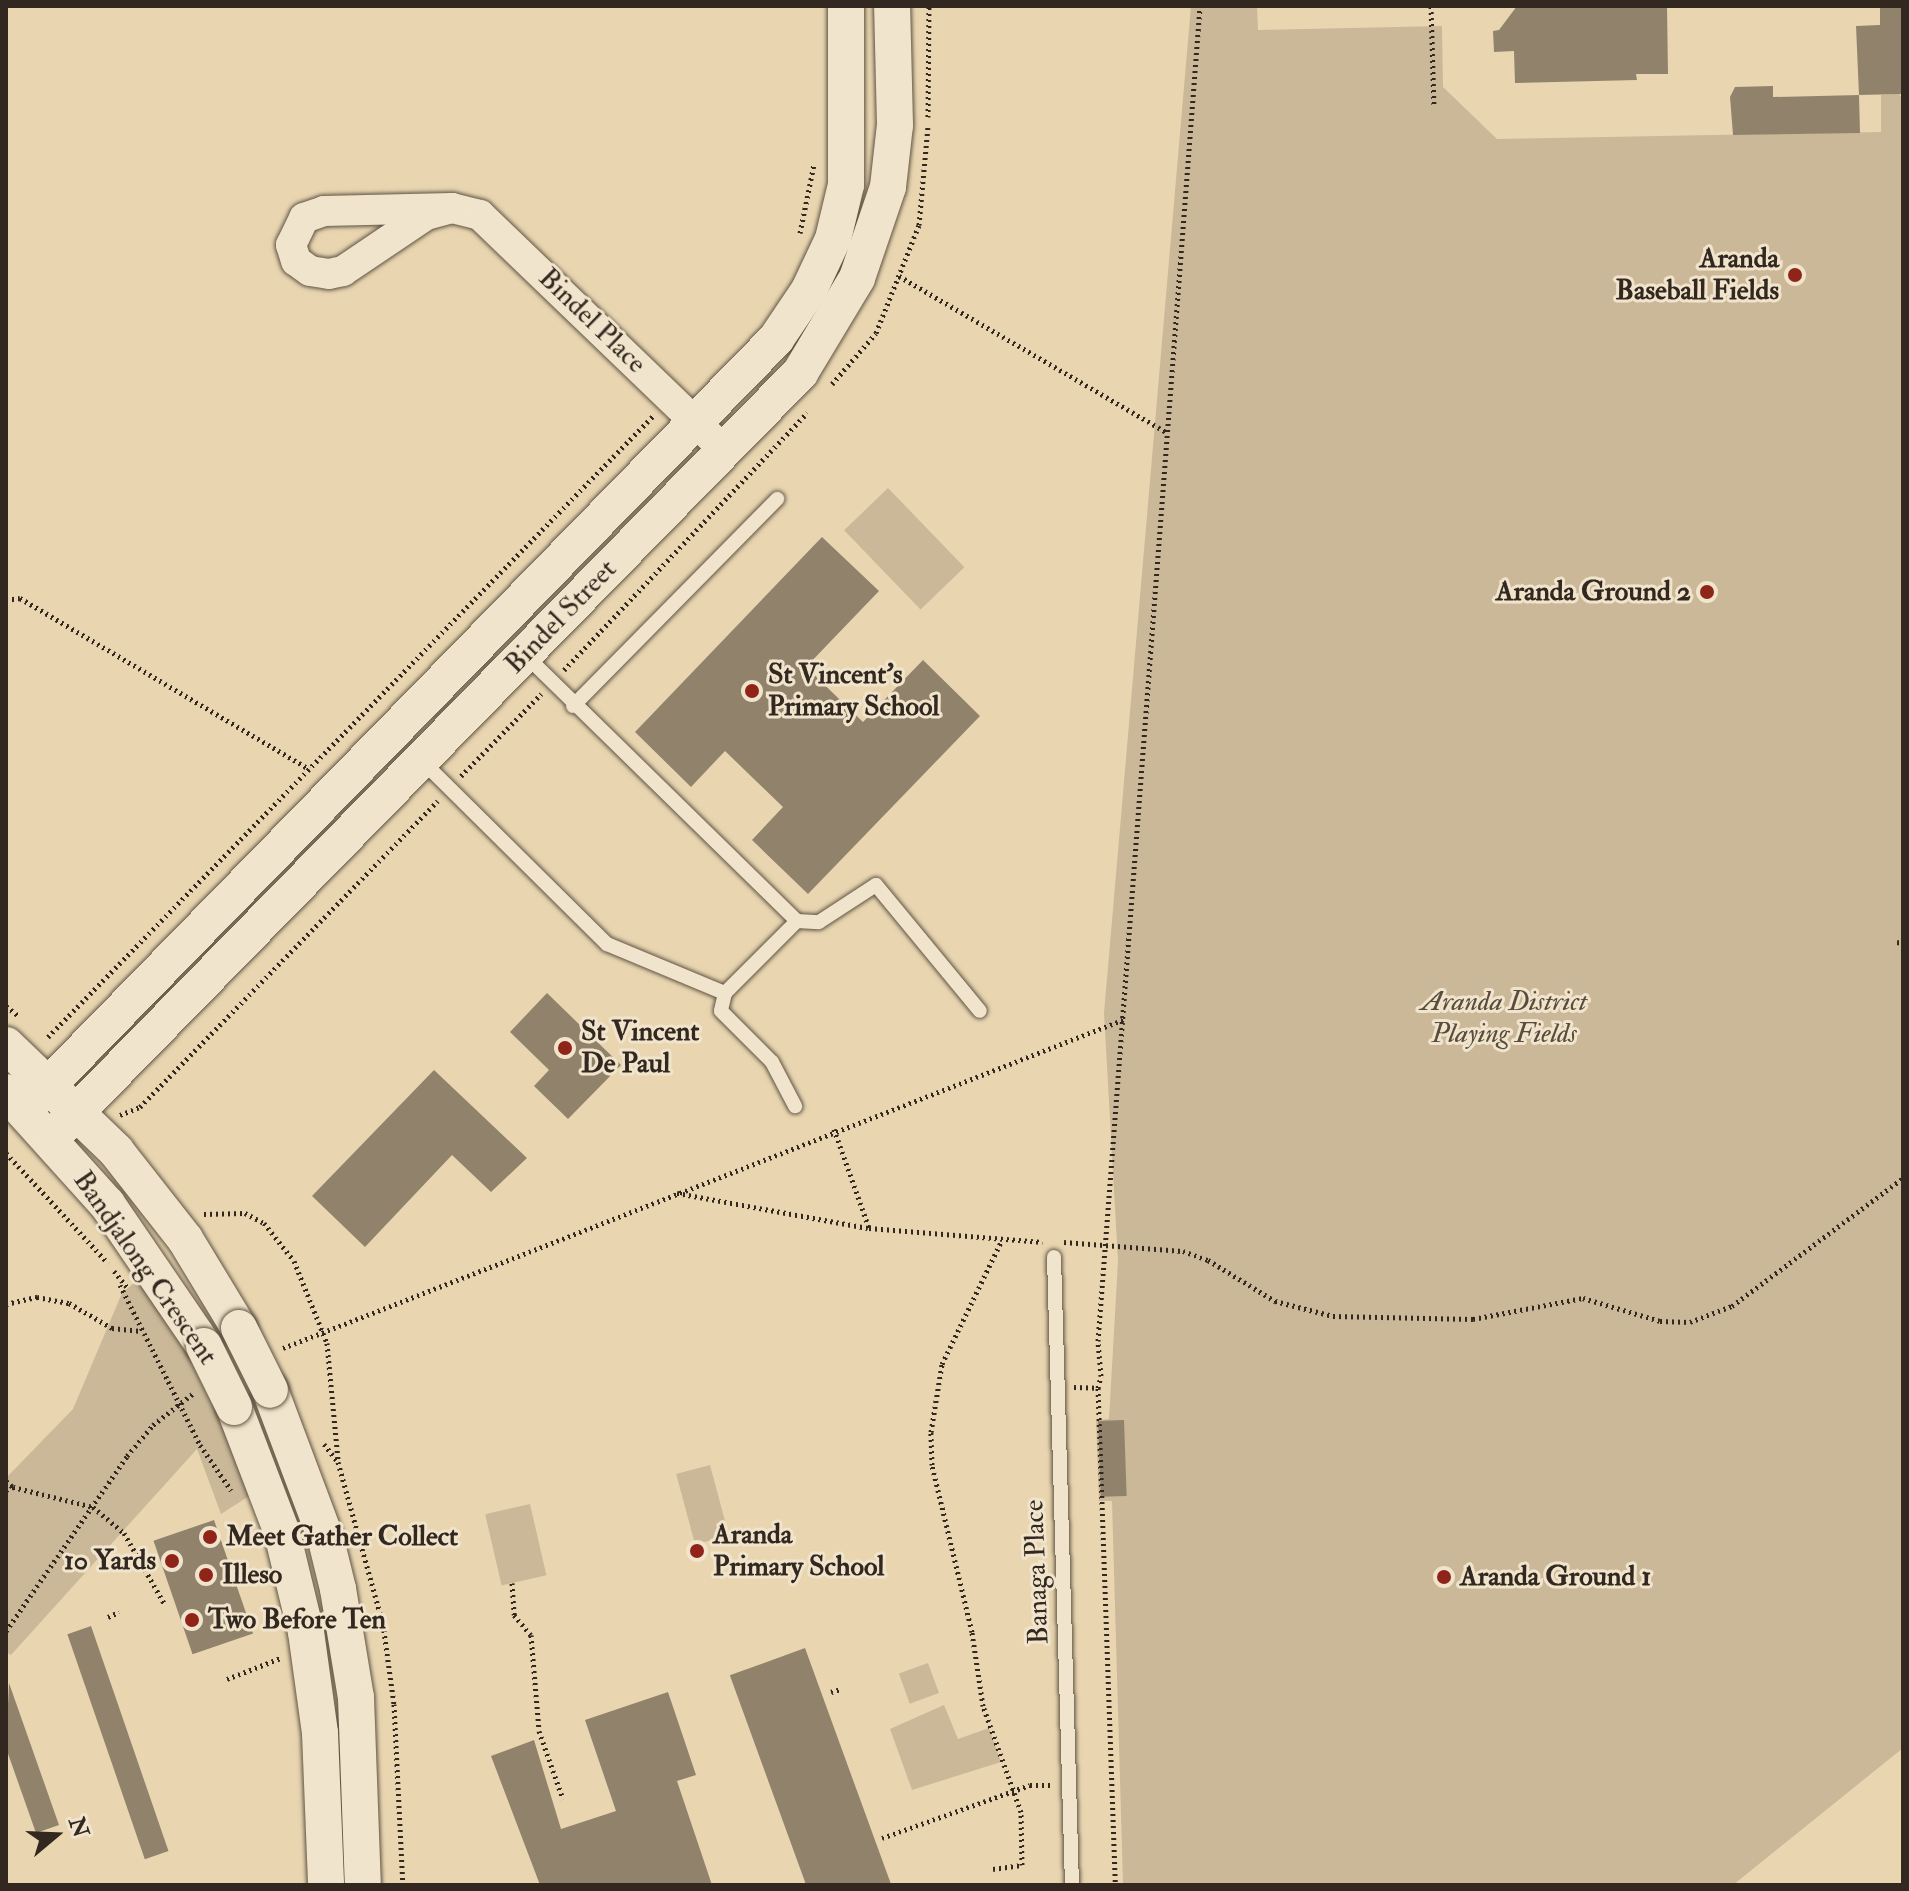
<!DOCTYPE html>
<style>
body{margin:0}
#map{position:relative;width:1909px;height:1891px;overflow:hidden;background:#e9d6b1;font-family:"IM FELL Double Pica",serif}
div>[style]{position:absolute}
.green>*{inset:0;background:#cab898;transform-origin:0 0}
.building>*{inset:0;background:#91826b;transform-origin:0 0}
.path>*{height:5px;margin-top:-2.5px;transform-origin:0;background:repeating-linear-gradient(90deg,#32281f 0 2px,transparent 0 6px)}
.roads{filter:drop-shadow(0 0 2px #605444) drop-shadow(0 0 2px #605444)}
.service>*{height:14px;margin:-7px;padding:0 7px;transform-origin:7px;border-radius:7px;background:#f1e4cc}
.minor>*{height:30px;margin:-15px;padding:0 15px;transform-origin:15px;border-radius:15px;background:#f1e4cc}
.tertiary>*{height:36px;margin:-18px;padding:0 18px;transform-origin:18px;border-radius:18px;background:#f1e4cc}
.bridges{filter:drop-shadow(0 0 2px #605444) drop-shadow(0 0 2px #605444)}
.tertiary-bridge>*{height:36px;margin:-18px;padding:0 18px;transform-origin:18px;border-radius:18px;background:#f1e4cc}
.dots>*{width:22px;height:22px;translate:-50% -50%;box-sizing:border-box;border:4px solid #f1e4cc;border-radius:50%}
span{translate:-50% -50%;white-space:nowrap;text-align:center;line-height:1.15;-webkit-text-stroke:6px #f1e4cc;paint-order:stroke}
.poi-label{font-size:28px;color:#32281f;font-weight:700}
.right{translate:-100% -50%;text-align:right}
.left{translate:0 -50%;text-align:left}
.street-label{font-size:28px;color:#32281f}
.park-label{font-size:28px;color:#584c3d;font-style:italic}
.frame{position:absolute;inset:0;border:8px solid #32281f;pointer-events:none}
.north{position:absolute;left:16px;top:1795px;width:80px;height:80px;-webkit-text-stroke:6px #f1e4cc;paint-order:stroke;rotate:71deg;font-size:22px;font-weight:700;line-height:32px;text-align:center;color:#32281f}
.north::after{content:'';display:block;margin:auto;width:28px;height:36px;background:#32281f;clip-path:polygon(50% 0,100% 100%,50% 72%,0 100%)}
</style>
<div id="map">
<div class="green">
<div style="clip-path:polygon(1191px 6px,1257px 6px,1258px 30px,1442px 26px,1443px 87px,1497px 139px,1881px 132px,1881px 95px,1899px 94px,1903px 100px,1903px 1748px,1733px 1885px,1123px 1885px,1112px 1501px,1099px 1501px,1096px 1420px,1109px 1419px,1118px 1261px,1104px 1013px)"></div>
<div style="left:888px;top:488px;width:110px;height:61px;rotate:46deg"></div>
<div style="clip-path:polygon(146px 1273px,222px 1424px,249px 1496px,221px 1514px,197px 1449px,11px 1655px,6px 1652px,6px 1478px,73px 1409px,122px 1293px)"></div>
<div style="left:710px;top:1465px;width:73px;height:35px;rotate:75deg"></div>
<div style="left:530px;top:1504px;width:73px;height:46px;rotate:77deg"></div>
<div style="left:928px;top:1663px;width:32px;height:31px;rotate:70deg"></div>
<div style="clip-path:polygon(944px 1705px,958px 1739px,989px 1728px,1001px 1762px,912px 1790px,890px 1729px)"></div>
</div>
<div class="building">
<div style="clip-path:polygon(1517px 6px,1667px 6px,1668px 74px,1636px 74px,1637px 80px,1515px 83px,1514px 51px,1494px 52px,1493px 31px,1499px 30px)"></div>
<div style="clip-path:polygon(1880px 6px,1903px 6px,1903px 94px,1859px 95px,1856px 26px,1880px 25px)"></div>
<div style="clip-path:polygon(1773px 86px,1773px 97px,1859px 95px,1860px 133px,1733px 135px,1730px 97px,1735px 87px)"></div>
<div style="clip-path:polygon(822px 537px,879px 591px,806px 667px,863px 722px,923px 660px,980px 716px,808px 894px,752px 840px,783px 807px,725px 751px,691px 787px,635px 732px)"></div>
<div style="clip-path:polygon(547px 993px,621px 1065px,568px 1119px,534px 1086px,549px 1070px,510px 1032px)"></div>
<div style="clip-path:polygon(434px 1070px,527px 1158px,491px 1192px,452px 1155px,365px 1247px,312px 1196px)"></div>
<div style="left:1124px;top:1420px;width:76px;height:26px;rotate:88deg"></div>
<div style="left:214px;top:1520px;width:120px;height:64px;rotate:71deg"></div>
<div style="left:91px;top:1626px;width:238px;height:25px;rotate:71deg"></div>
<div style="left:805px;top:1648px;width:251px;height:80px;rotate:70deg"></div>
<div style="clip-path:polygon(9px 1683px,59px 1825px,36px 1833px,6px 1748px)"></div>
<div style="clip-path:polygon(668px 1692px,696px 1775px,677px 1781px,712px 1885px,540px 1885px,491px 1756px,534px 1740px,561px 1829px,616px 1811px,585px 1720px)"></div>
</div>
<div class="path">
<div style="left:1431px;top:6px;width:101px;rotate:88.3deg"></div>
<div style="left:928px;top:117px;width:111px;rotate:-89.5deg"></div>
<div style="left:800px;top:233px;width:70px;rotate:-78.5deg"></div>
<div style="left:899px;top:276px;width:309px;rotate:30.3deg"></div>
<div style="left:832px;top:384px;width:67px;rotate:-49.2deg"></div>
<div style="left:876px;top:333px;width:116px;rotate:-68.3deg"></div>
<div style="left:919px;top:225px;width:98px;rotate:-84.8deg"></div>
<div style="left:6px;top:600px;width:14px;rotate:-8deg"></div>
<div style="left:20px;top:598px;width:336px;rotate:30.6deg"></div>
<div style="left:564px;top:670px;width:354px;rotate:-46.6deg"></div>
<div style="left:461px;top:776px;width:115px;rotate:-45.7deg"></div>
<div style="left:1897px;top:942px;width:6px;rotate:9deg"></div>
<div style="left:6px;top:1006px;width:16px;rotate:38deg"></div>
<div style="left:48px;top:1037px;width:867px;rotate:-45.75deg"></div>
<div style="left:120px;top:1115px;width:22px;rotate:-22deg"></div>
<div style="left:140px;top:1107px;width:427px;rotate:-45.8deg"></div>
<div style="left:834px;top:1129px;width:105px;rotate:70.5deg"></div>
<div style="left:869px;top:1228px;width:174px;rotate:4.6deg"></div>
<div style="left:6px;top:1153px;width:150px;rotate:47.2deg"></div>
<div style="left:677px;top:1193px;width:194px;rotate:10.4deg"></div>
<div style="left:204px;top:1214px;width:41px;rotate:-1.4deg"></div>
<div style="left:245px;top:1213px;width:21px;rotate:28deg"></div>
<div style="left:264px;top:1223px;width:48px;rotate:51.7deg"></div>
<div style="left:294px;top:1261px;width:88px;rotate:68.1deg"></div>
<div style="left:327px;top:1343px;width:118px;rotate:84.6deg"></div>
<div style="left:1064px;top:1242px;width:119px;rotate:4.3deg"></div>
<div style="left:1183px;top:1251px;width:27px;rotate:20deg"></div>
<div style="left:1208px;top:1260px;width:79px;rotate:31.5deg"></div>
<div style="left:1275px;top:1301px;width:60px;rotate:14.5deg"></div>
<div style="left:1333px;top:1316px;width:140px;rotate:1.2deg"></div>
<div style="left:1473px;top:1319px;width:112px;rotate:-10.8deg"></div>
<div style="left:1583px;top:1298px;width:80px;rotate:16.6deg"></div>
<div style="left:1660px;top:1321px;width:30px;rotate:2deg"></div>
<div style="left:1690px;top:1322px;width:45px;rotate:-20.9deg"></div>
<div style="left:1732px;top:1306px;width:214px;rotate:-36.8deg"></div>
<div style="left:114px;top:1271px;width:21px;rotate:51deg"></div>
<div style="left:120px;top:1285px;width:179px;rotate:63.4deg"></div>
<div style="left:200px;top:1445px;width:55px;rotate:55.4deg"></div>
<div style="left:6px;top:1304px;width:32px;rotate:-13deg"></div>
<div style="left:37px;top:1297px;width:33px;rotate:11deg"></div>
<div style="left:69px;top:1303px;width:50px;rotate:30.2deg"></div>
<div style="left:112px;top:1328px;width:29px;rotate:6deg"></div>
<div style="left:283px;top:1348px;width:904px;rotate:-21.34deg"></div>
<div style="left:1074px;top:1387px;width:24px;rotate:2deg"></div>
<div style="left:1098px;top:1388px;width:12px;rotate:-76deg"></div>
<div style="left:1101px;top:1376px;width:35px;rotate:-95deg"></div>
<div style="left:1098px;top:1341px;width:1339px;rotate:-85.63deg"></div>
<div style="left:1098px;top:1388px;width:497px;rotate:88deg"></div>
<div style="left:324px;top:1444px;width:23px;rotate:52deg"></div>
<div style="left:338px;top:1462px;width:168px;rotate:74.5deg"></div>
<div style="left:383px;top:1624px;width:81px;rotate:82.2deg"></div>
<div style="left:394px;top:1704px;width:181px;rotate:87.2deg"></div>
<div style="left:6px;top:1481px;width:9px;rotate:41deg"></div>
<div style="left:6px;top:1490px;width:8px;rotate:-23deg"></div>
<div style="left:13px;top:1487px;width:82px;rotate:14deg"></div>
<div style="left:93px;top:1507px;width:40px;rotate:40deg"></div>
<div style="left:124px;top:1533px;width:81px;rotate:60.3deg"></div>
<div style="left:512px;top:1583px;width:32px;rotate:86deg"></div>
<div style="left:514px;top:1615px;width:26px;rotate:50deg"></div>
<div style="left:531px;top:1635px;width:96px;rotate:85.2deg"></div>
<div style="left:539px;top:1731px;width:72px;rotate:70.6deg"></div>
<div style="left:108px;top:1617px;width:12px;rotate:-24deg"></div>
<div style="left:6px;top:1631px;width:213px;rotate:-55.3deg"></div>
<div style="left:127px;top:1456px;width:40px;rotate:-50deg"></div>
<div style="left:153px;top:1425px;width:53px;rotate:-38.2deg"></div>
<div style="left:227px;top:1679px;width:58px;rotate:-21.3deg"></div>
<div style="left:831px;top:1692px;width:10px;rotate:-17deg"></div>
<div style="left:882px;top:1838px;width:157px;rotate:-19.7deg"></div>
<div style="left:1030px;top:1785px;width:22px"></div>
<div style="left:993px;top:1869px;width:29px;rotate:-8deg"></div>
<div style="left:1022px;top:1865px;width:53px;rotate:-91.1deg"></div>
<div style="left:1021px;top:1812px;width:113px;rotate:-109.7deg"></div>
<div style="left:983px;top:1706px;width:75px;rotate:-98.5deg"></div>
<div style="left:972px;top:1632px;width:172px;rotate:-103.5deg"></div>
<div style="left:932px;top:1465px;width:33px;rotate:-92deg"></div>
<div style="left:931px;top:1432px;width:69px;rotate:-80.8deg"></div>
<div style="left:942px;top:1364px;width:136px;rotate:-64.2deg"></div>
</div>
<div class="roads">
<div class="service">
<div style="left:573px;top:706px;width:291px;rotate:-45.4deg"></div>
<div style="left:421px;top:760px;width:262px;rotate:44.7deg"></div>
<div style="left:607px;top:944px;width:128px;rotate:22.6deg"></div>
<div style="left:725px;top:993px;width:102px;rotate:-45deg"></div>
<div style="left:797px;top:921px;width:380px;rotate:-135.6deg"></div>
<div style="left:797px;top:921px;width:22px;rotate:3deg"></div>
<div style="left:819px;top:922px;width:68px;rotate:-33deg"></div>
<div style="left:876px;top:885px;width:163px;rotate:50.5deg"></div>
<div style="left:725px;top:993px;width:18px;rotate:103deg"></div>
<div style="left:721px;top:1011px;width:72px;rotate:45deg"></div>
<div style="left:772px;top:1062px;width:50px;rotate:62.4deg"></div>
<div style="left:1054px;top:1257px;width:628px;rotate:88.36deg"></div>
</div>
<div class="minor">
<div style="left:452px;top:208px;width:27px;rotate:165deg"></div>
<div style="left:426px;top:215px;width:100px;rotate:146deg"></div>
<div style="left:343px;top:271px;width:14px;rotate:168deg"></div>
<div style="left:329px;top:274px;width:19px;rotate:-171deg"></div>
<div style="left:310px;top:271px;width:17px;rotate:-144deg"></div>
<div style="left:296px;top:261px;width:17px;rotate:-107deg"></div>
<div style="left:291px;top:245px;width:30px;rotate:-64deg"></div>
<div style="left:304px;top:218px;width:21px;rotate:-19deg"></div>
<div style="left:324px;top:211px;width:128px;rotate:-1.3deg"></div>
<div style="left:452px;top:208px;width:29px;rotate:14deg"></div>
<div style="left:480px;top:215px;width:339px;rotate:43.9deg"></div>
</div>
<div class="tertiary">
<div style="left:6px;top:1045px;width:153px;rotate:43.9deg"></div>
<div style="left:116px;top:1151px;width:112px;rotate:51.9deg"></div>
<div style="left:185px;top:1239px;width:104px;rotate:58.8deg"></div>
<div style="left:6px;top:1092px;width:151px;rotate:48deg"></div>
<div style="left:107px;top:1204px;width:172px;rotate:55.7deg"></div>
<div style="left:24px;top:1110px;width:1077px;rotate:-45.71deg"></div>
<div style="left:776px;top:339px;width:59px;rotate:-56deg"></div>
<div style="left:809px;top:290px;width:56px;rotate:-64.8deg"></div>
<div style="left:833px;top:239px;width:56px;rotate:-76.5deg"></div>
<div style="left:846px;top:185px;width:179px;rotate:-90deg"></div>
<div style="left:51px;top:1138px;width:1071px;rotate:-45.61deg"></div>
<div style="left:800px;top:373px;width:111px;rotate:-59deg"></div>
<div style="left:857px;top:278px;width:96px;rotate:-71.2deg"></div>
<div style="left:888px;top:187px;width:62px;rotate:-83.6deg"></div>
<div style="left:895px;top:125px;width:119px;rotate:-91.4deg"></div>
<div style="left:270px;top:1390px;width:156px;rotate:69.4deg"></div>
<div style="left:325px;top:1536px;width:55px;rotate:76.2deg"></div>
<div style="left:338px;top:1589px;width:110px;rotate:80.6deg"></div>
<div style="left:356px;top:1698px;width:187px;rotate:87.9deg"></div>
<div style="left:234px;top:1407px;width:135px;rotate:69.1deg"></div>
<div style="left:282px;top:1533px;width:102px;rotate:76.4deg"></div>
<div style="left:306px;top:1632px;width:102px;rotate:82.1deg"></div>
<div style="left:320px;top:1733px;width:152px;rotate:87.7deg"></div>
</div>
</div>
<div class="bridges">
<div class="tertiary-bridge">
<div style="left:239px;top:1328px;width:69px;rotate:63.4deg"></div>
<div style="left:204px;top:1346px;width:68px;rotate:63.8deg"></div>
</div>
</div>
<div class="dots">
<div style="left:1795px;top:275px;background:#8f2418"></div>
<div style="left:1707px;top:592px;background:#8f2418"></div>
<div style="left:752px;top:691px;background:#8f2418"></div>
<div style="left:565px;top:1048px;background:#8f2418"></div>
<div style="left:210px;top:1537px;background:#8f2418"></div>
<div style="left:697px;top:1551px;background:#8f2418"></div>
<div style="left:172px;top:1561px;background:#8f2418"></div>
<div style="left:206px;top:1575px;background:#8f2418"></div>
<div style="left:1444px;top:1577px;background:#8f2418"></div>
<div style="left:192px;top:1620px;background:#8f2418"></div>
</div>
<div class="poi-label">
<span class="right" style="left:1779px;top:275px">Aranda<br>Baseball Fields</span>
<span class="right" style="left:1691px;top:592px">Aranda Ground 2</span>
<span class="left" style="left:768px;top:691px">St Vincent's<br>Primary School</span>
<span class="left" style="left:581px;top:1048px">St Vincent<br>De Paul</span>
<span class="left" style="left:713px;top:1551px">Aranda<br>Primary School</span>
<span class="left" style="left:226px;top:1537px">Meet Gather Collect</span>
<span class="right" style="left:156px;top:1561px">10 Yards</span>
<span class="left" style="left:222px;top:1575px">Illeso</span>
<span class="left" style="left:1460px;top:1577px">Aranda Ground 1</span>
<span class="left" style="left:208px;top:1620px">Two Before Ten</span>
</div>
<div class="street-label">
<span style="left:592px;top:321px;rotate:44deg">Bindel Place</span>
<span style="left:561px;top:617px;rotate:-46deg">Bindel Street</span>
<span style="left:145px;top:1268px;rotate:55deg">Bandjalong Crescent</span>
<span style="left:1037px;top:1572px;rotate:-92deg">Banaga Place</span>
</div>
<div class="park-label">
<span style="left:1504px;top:1018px">Aranda District<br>Playing Fields</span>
</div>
<div class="frame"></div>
<div class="north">N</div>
</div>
